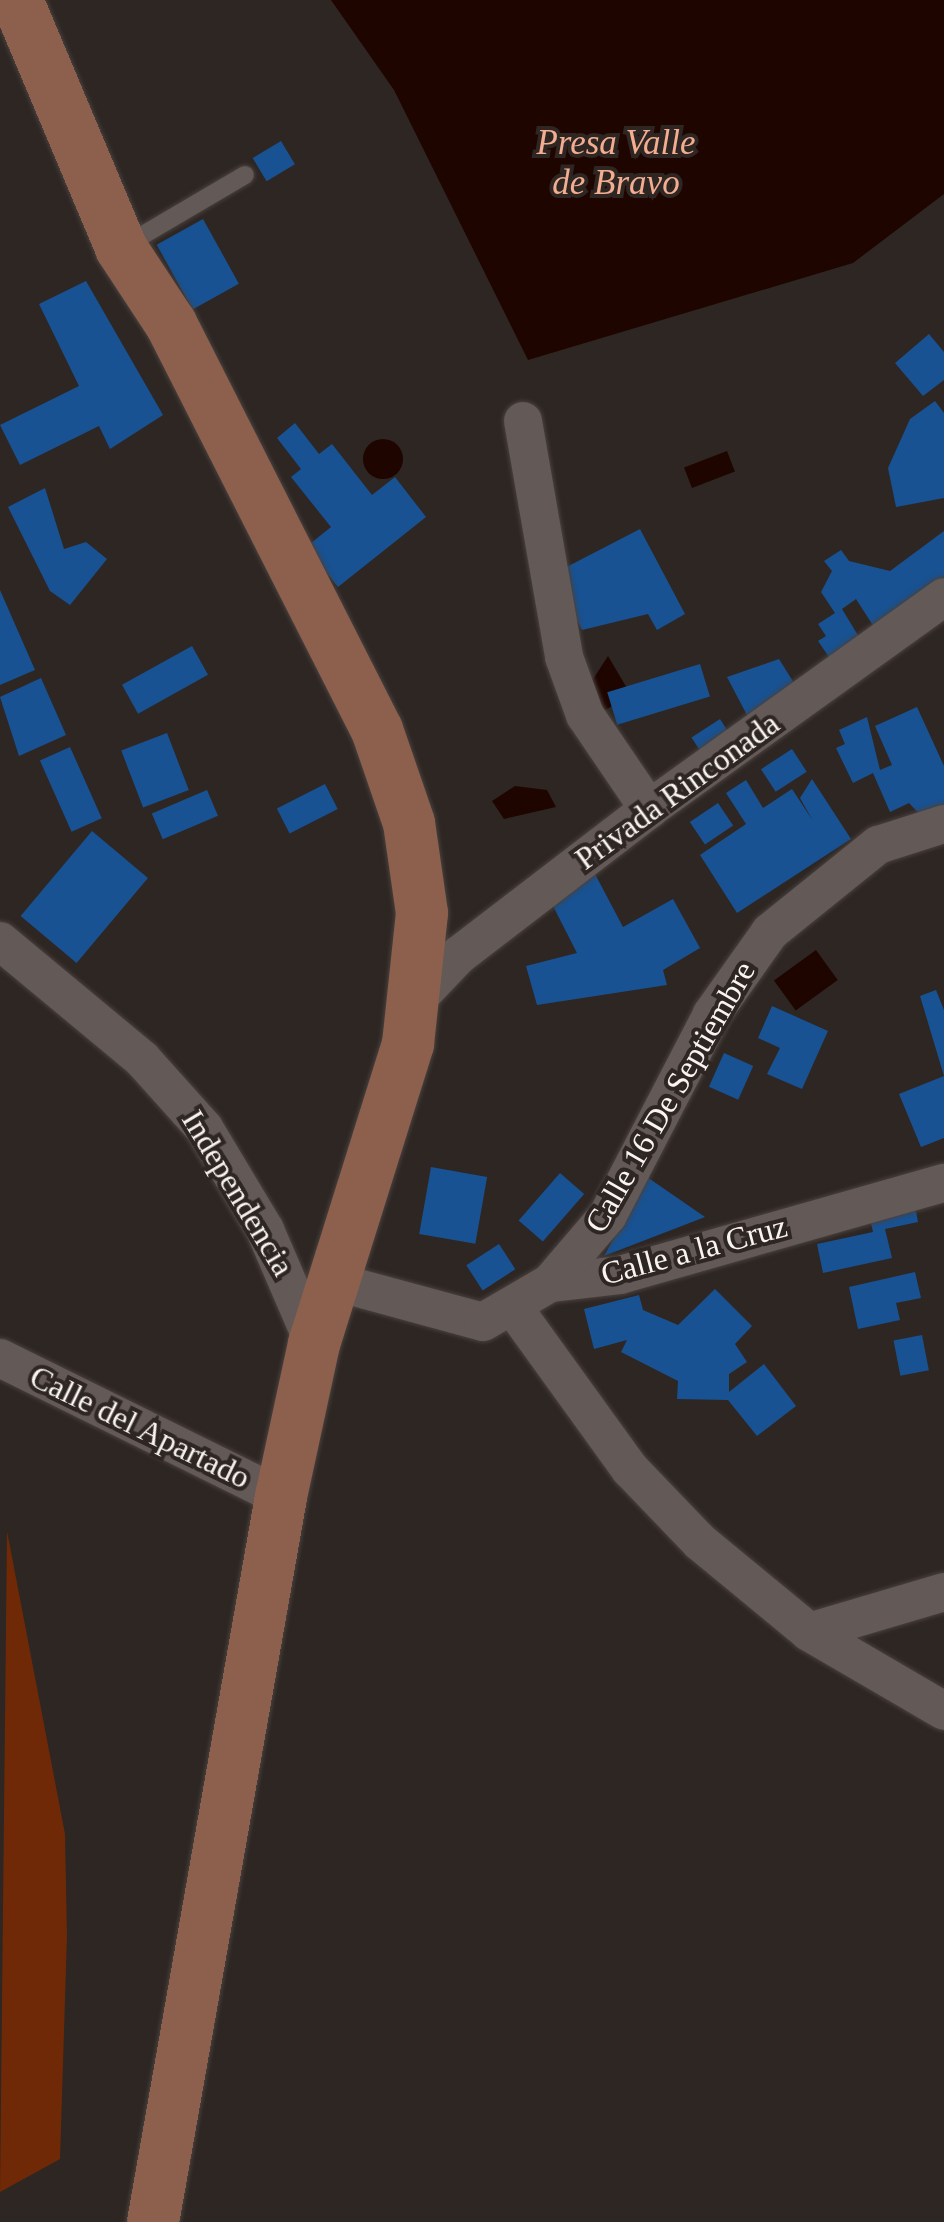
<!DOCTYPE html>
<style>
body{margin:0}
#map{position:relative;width:944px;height:2222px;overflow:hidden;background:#2e2623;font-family:"Times New Roman",serif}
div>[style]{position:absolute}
.green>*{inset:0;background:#6f2906}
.water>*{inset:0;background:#1e0500;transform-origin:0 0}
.round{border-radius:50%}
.building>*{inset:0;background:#185293;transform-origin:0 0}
.roads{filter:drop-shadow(0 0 2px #48413e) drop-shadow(0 0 2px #48413e)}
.service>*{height:18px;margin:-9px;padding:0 9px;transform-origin:9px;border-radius:9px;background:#635956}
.minor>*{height:38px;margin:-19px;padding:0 19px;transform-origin:19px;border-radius:19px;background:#635956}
.secondary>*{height:52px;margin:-26px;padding:0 26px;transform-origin:26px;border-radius:26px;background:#8d604d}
span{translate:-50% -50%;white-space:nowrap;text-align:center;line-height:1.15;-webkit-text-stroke:8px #2e2623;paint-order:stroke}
.street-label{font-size:32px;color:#f9f4f1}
.water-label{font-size:35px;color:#f3ad91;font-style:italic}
</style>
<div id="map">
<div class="green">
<div style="clip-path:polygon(7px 1531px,65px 1834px,67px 1936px,60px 2159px,0 2192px)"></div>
</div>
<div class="water">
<div style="clip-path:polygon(331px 0,944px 0,944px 194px,853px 263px,528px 360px,394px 90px)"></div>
<div class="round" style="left:363px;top:439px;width:40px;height:40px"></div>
<div style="left:727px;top:451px;width:22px;height:46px;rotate:69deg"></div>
<div style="clip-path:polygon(608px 656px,631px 695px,602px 712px,588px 687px)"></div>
<div style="clip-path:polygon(515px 786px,547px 790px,556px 807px,504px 819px,492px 801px)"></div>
<div style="left:816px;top:950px;width:37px;height:52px;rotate:54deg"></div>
</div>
<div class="building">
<div style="left:281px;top:141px;width:27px;height:33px;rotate:59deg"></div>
<div style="left:203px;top:219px;width:74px;height:53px;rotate:61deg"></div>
<div style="clip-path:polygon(86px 281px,163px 415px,110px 449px,99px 426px,20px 465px,0 425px,79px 386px,39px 304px)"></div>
<div style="clip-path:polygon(929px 334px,944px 352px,944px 380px,923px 396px,895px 363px)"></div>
<div style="clip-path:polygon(935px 401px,944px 413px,944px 498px,896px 507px,888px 468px,910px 419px)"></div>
<div style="clip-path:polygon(295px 423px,319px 454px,332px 444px,372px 495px,395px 477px,426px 517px,338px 587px,306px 547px,331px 527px,291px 477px,301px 469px,277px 438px)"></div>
<div style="clip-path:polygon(45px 488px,64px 549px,86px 542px,107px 559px,70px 605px,50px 591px,8px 507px)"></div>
<div style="clip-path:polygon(640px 529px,685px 614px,657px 630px,648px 614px,582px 630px,553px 574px)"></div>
<div style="clip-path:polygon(944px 531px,944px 577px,874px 627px,856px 599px,842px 609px,859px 637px,829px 657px,818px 641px,826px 636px,818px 624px,835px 613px,821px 592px,832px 571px,824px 561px,841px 550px,849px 561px,890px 571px)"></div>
<div style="clip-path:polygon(0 590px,35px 670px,0 685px)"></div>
<div style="left:192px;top:646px;width:33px;height:80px;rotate:61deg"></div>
<div style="clip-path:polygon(779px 659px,799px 691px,749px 719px,727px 677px)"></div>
<div style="left:700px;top:664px;width:34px;height:97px;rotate:73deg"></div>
<div style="clip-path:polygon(41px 678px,66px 735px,19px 756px,0 697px)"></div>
<div style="clip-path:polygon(917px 707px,944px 766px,944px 816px,928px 823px,909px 803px,890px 812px,873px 773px,853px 783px,836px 748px,845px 744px,839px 730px,867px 717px,880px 770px,892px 765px,875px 726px)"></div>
<div style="left:720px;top:719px;width:20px;height:34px;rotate:57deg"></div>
<div style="left:167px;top:733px;width:61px;height:49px;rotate:69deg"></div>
<div style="left:70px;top:747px;width:78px;height:33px;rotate:66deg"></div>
<div style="left:792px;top:749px;width:27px;height:37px;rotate:57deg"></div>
<div style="clip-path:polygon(812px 779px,851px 839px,737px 913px,700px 855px,746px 824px,726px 793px,746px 780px,763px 808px,792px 789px,813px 821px,800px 798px)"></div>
<div style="left:325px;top:784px;width:28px;height:54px;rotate:63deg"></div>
<div style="left:207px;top:790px;width:28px;height:60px;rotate:67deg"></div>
<div style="left:718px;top:803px;width:27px;height:34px;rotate:56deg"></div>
<div style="left:92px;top:831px;width:73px;height:111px;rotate:40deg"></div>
<div style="clip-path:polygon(595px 874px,623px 927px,673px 899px,700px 948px,663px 970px,667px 985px,537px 1005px,526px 966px,577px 953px,553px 906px)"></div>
<div style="clip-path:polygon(936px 990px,944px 1010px,944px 1138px,921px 1147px,899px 1094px,944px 1076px,920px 996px)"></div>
<div style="clip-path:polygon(772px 1006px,828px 1031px,802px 1089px,767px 1074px,780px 1048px,758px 1038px)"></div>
<div style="left:724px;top:1053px;width:32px;height:37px;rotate:24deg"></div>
<div style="left:431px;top:1167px;width:57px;height:68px;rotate:10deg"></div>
<div style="left:560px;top:1173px;width:32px;height:63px;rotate:41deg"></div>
<div style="clip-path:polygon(647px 1177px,705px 1217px,604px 1256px)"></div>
<div style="clip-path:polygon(914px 1200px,918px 1222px,885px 1229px,892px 1258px,823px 1273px,817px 1244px,873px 1232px,868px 1210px)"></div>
<div style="left:499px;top:1244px;width:30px;height:39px;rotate:57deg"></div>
<div style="clip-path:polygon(915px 1272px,921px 1298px,896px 1303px,900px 1320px,858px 1329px,849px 1287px)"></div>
<div style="clip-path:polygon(715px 1289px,752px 1326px,735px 1344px,747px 1362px,729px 1374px,729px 1392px,764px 1364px,796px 1406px,757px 1436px,728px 1400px,677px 1399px,678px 1381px,621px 1352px,627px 1340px,594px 1349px,584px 1309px,639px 1295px,643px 1310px,678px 1325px)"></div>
<div style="left:922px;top:1335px;width:36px;height:29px;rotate:79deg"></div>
</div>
<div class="roads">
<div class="service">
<div style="left:126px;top:245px;width:138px;rotate:-30.5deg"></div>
</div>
<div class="minor">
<div style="left:523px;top:421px;width:240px;rotate:80.1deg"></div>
<div style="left:564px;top:657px;width:62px;rotate:70.1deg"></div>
<div style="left:585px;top:715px;width:114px;rotate:55.8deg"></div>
<div style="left:0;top:941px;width:185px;rotate:39.7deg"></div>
<div style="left:142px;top:1059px;width:93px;rotate:48.1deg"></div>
<div style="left:204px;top:1128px;width:119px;rotate:59.1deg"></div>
<div style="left:265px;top:1230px;width:124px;rotate:66.7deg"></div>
<div style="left:419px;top:997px;width:58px;rotate:-46.4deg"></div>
<div style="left:459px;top:955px;width:240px;rotate:-37.5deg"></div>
<div style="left:649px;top:809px;width:363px;rotate:-35.7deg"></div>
<div style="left:336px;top:1282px;width:152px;rotate:15.2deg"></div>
<div style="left:483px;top:1322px;width:78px;rotate:-30.2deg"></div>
<div style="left:550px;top:1283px;width:70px;rotate:-6.5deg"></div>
<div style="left:620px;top:1275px;width:337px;rotate:-15.9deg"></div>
<div style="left:550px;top:1283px;width:89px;rotate:-49.5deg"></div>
<div style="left:608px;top:1215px;width:226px;rotate:-62.6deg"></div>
<div style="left:712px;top:1014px;width:100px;rotate:-54.7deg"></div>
<div style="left:770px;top:932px;width:139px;rotate:-38.9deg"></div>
<div style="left:878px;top:845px;width:69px;rotate:-17.7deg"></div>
<div style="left:513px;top:1307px;width:200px;rotate:54.2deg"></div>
<div style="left:630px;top:1469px;width:101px;rotate:46.2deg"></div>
<div style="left:700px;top:1542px;width:141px;rotate:39.5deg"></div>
<div style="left:809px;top:1632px;width:156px;rotate:30.3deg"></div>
<div style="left:0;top:1358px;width:313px;rotate:26.3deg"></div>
<div style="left:809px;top:1632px;width:141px;rotate:-16.5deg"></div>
</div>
<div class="secondary">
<div style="left:17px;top:0;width:269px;rotate:67.2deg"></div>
<div style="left:121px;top:248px;width:91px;rotate:56.7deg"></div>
<div style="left:171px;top:324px;width:455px;rotate:63.1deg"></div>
<div style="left:377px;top:730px;width:98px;rotate:71deg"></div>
<div style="left:409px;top:823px;width:91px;rotate:81.8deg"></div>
<div style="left:422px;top:913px;width:132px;rotate:96.1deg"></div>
<div style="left:408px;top:1044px;width:314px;rotate:107.4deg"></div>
<div style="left:314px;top:1344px;width:157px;rotate:102.2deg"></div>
<div style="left:281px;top:1497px;width:736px;rotate:100.01deg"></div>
</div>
</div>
<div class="street-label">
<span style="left:677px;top:791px;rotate:-36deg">Privada Rinconada</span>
<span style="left:670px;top:1097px;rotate:-60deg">Calle 16 De Septiembre</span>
<span style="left:238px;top:1193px;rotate:59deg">Independencia</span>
<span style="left:694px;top:1250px;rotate:-15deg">Calle a la Cruz</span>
<span style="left:140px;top:1427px;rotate:26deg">Calle del Apartado</span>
</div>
<div class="water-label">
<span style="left:616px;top:163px">Presa Valle<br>de Bravo</span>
</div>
</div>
